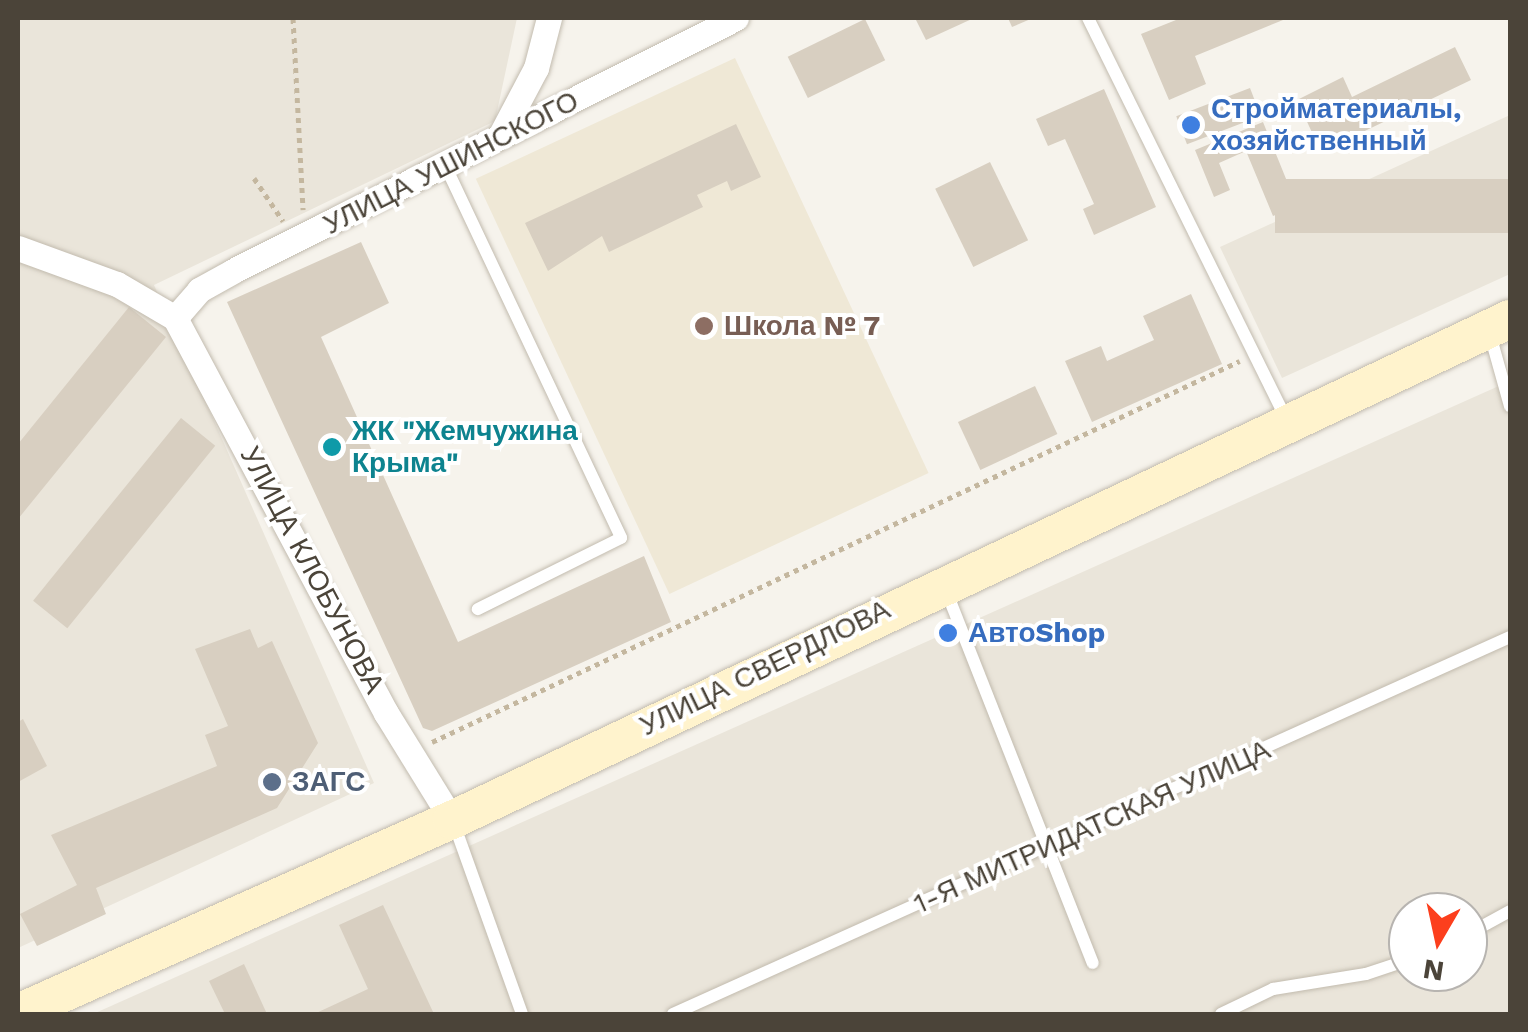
<!DOCTYPE html>
<meta charset="utf-8">
<style>
body{margin:0}
#map{position:relative;width:1528px;height:1032px;overflow:hidden;background:#f6f3ec;font-family:"Work Sans",sans-serif}
div>[style]{position:absolute}
.residential>*{inset:0;background:#eae5da}
.education>*{inset:0;background:#efe8d6;transform-origin:0 0}
.building>*{inset:0;background:#d8cfc1;transform-origin:0 0}
.path>*{height:5px;margin-top:-2.5px;transform-origin:0;background:repeating-linear-gradient(90deg,#c4b79f 0 5px,transparent 0 10px)}
.roads{filter:drop-shadow(0 0 2px #c2bbae) drop-shadow(0 0 2px #c2bbae)}
.service>*{height:12px;margin:-6px;padding:0 6px;transform-origin:6px;border-radius:6px;background:#fff}
.minor>*{height:25px;margin:-12.5px;padding:0 12.5px;transform-origin:12.5px;border-radius:12.5px;background:#fff}
.secondary>*{height:38px;margin:-19px;padding:0 19px;transform-origin:19px;border-radius:19px;background:#fff3cd}
.dots>*{width:28px;height:28px;translate:-50% -50%;box-sizing:border-box;border:5px solid #fff;border-radius:50%}
span{translate:-50% -50%;white-space:nowrap;text-align:center;line-height:1.15;-webkit-text-stroke:8px #fff;paint-order:stroke}
.shop-label{font-size:28px;color:#366cbe;font-weight:700}
.left{translate:0 -50%;text-align:left}
.street-label{font-size:28px;color:#4b4439}
.education-label{font-size:28px;color:#785e54;font-weight:700}
.culture-label{font-size:28px;color:#0d838f;font-weight:700}
.service-label{font-size:28px;color:#4e5e75;font-weight:700}
.frame{position:absolute;inset:0;border:20px solid #4b4439;pointer-events:none}
.north{position:absolute;left:1388px;top:892px;width:100px;height:100px;box-sizing:border-box;background:#fff;border:2px solid #b7b4b0;border-radius:50%;rotate:189deg;font-size:28px;font-weight:700;line-height:40px;text-align:center;color:#4b4439}
.north::after{content:'';display:block;margin:auto;width:35px;height:45px;background:#fc3f1d;clip-path:polygon(50% 0,100% 100%,50% 72%,0 100%)}
</style>
<div id="map">
<div class="residential">
<div style="clip-path:polygon(18px 18px,517px 18px,495px 121px,154px 285px,374px 783px,18px 948px)"></div>
<div style="clip-path:polygon(1510px 115px,1510px 274px,1282px 378px,1220px 247px)"></div>
<div style="clip-path:polygon(evenodd,1510px 381px,1510px 1014px,93px 1014px,1510px 381px,1408px 912px,1468px 912px,1468px 972px,1408px 972px,1408px 912px)"></div>
</div>
<div class="education">
<div style="left:735px;top:58px;width:458px;height:286px;rotate:65deg"></div>
</div>
<div class="building">
<div style="clip-path:polygon(915px 18px,974px 18px,926px 40px)"></div>
<div style="clip-path:polygon(1008px 18px,1033px 18px,1012px 27px)"></div>
<div style="clip-path:polygon(1181px 18px,1288px 18px,1195px 56px,1206px 84px,1169px 100px,1141px 34px)"></div>
<div style="left:865px;top:19px;width:46px;height:86px;rotate:64deg"></div>
<div style="clip-path:polygon(1455px 47px,1471px 80px,1321px 152px,1297px 100px,1343px 77px,1352px 97px)"></div>
<div style="left:1250px;top:88px;width:30px;height:79px;rotate:69deg"></div>
<div style="clip-path:polygon(1104px 89px,1156px 207px,1094px 235px,1083px 209px,1094px 204px,1065px 139px,1048px 146px,1036px 119px)"></div>
<div style="clip-path:polygon(1263px 122px,1297px 206px,1273px 216px,1246px 151px,1219px 163px,1230px 190px,1214px 197px,1195px 150px)"></div>
<div style="clip-path:polygon(736px 124px,761px 177px,731px 191px,727px 181px,697px 195px,703px 207px,609px 252px,602px 236px,548px 271px,525px 223px)"></div>
<div style="left:990px;top:162px;width:87px;height:61px;rotate:64deg"></div>
<div style="left:1510px;top:179px;width:54px;height:235px;rotate:90deg"></div>
<div style="clip-path:polygon(361px 242px,389px 303px,321px 337px,458px 642px,644px 556px,671px 622px,432px 731px,423px 728px,227px 302px)"></div>
<div style="clip-path:polygon(1191px 294px,1222px 364px,1092px 422px,1065px 361px,1101px 346px,1107px 361px,1154px 340px,1143px 316px)"></div>
<div style="clip-path:polygon(129px 307px,166px 337px,18px 519px,18px 444px)"></div>
<div style="left:1035px;top:386px;width:53px;height:85px;rotate:65deg"></div>
<div style="left:181px;top:418px;width:44px;height:235px;rotate:39deg"></div>
<div style="clip-path:polygon(250px 629px,258px 648px,272px 641px,318px 743px,277px 808px,96px 888px,106px 914px,37px 946px,20px 914px,77px 885px,51px 835px,217px 766px,205px 735px,228px 726px,195px 649px)"></div>
<div style="clip-path:polygon(23px 719px,47px 766px,18px 782px,18px 722px)"></div>
<div style="clip-path:polygon(383px 905px,434px 1014px,314px 1014px,368px 989px,339px 925px)"></div>
<div style="clip-path:polygon(244px 964px,267px 1014px,225px 1014px,209px 981px)"></div>
</div>
<div class="path">
<div style="left:293px;top:18px;width:192px;rotate:87deg"></div>
<div style="left:254px;top:178px;width:52px;rotate:56deg"></div>
<div style="left:432px;top:742px;width:893px;rotate:-25.25deg"></div>
</div>
<div class="roads">
<div class="service">
<div style="left:1088px;top:18px;width:451px;rotate:63.7deg"></div>
<div style="left:445px;top:165px;width:412px;rotate:64.7deg"></div>
<div style="left:621px;top:538px;width:160px;rotate:153.6deg"></div>
<div style="left:1489px;top:331px;width:78px;rotate:74.4deg"></div>
<div style="left:945px;top:588px;width:403px;rotate:68.5deg"></div>
<div style="left:454px;top:824px;width:202px;rotate:70.3deg"></div>
<div style="left:1468px;top:934px;width:48px;rotate:-28.7deg"></div>
<div style="left:673px;top:1014px;width:918px;rotate:-24.25deg"></div>
<div style="left:1221px;top:1014px;width:58px;rotate:-25.7deg"></div>
<div style="left:1273px;top:989px;width:94px;rotate:-9.2deg"></div>
<div style="left:1366px;top:974px;width:44px;rotate:-18.4deg"></div>
</div>
<div class="minor">
<div style="left:500px;top:136px;width:77px;rotate:-62.1deg"></div>
<div style="left:536px;top:68px;width:52px;rotate:-75.4deg"></div>
<div style="left:18px;top:248px;width:105px;rotate:20deg"></div>
<div style="left:117px;top:284px;width:67px;rotate:30.4deg"></div>
<div style="left:175px;top:318px;width:448px;rotate:61.9deg"></div>
<div style="left:386px;top:713px;width:126px;rotate:58.3deg"></div>
<div style="left:175px;top:318px;width:37px;rotate:-49deg"></div>
<div style="left:199px;top:290px;width:39px;rotate:-29deg"></div>
<div style="left:233px;top:271px;width:563px;rotate:-26.7deg"></div>
</div>
<div class="secondary">
<div style="left:18px;top:1013px;width:475px;rotate:-24deg"></div>
<div style="left:452px;top:820px;width:1171px;rotate:-25.34deg"></div>
</div>
</div>
<div class="dots">
<div style="left:1191px;top:125px;background:#3f7fe0"></div>
<div style="left:704px;top:326px;background:#8d6e63"></div>
<div style="left:332px;top:447px;background:#0f9aa8"></div>
<div style="left:948px;top:633px;background:#3f7fe0"></div>
<div style="left:272px;top:782px;background:#5c6f8a"></div>
</div>
<div class="shop-label">
<span class="left" style="left:1211px;top:125px">Стройматериалы,<br>хозяйственный</span>
<span class="left" style="left:968px;top:633px">АвтоShop</span>
</div>
<div class="street-label">
<span style="left:451px;top:163px;rotate:-27deg">УЛИЦА УШИНСКОГО</span>
<span style="left:312px;top:570px;rotate:62deg">УЛИЦА КЛОБУНОВА</span>
<span style="left:765px;top:668px;rotate:-26deg">УЛИЦА СВЕРДЛОВА</span>
<span style="left:1092px;top:827px;rotate:-24deg">1-Я МИТРИДАТСКАЯ УЛИЦА</span>
</div>
<div class="education-label">
<span class="left" style="left:724px;top:326px">Школа № 7</span>
</div>
<div class="culture-label">
<span class="left" style="left:352px;top:447px">ЖК "Жемчужина<br>Крыма"</span>
</div>
<div class="service-label">
<span class="left" style="left:292px;top:782px">ЗАГС</span>
</div>
<div class="frame"></div>
<div class="north">N</div>
</div>
